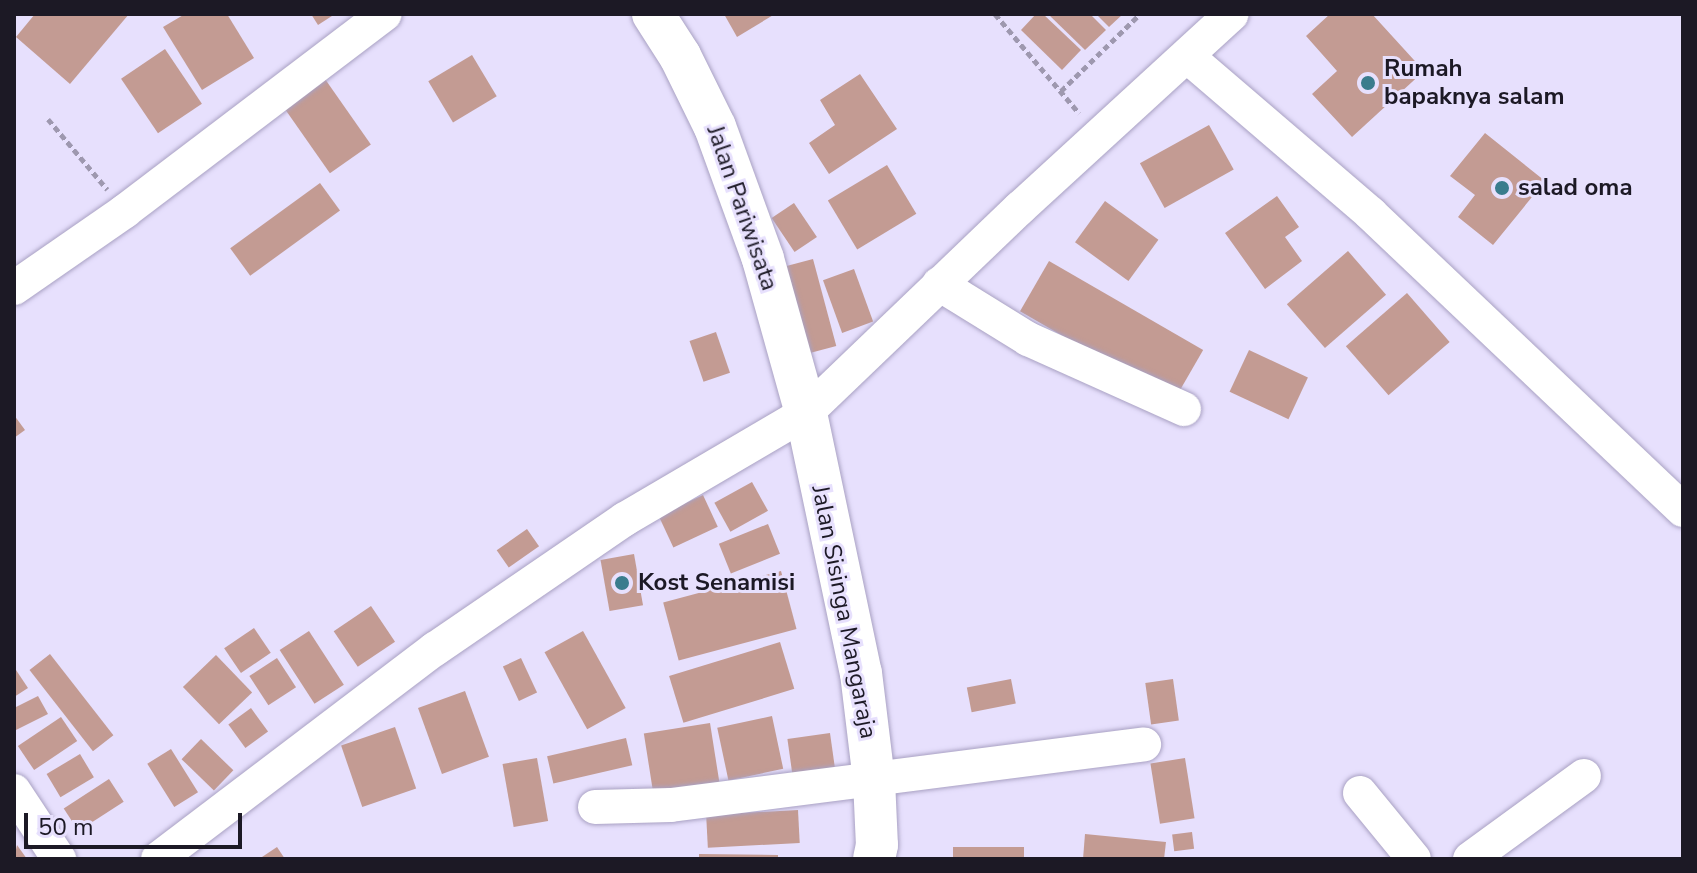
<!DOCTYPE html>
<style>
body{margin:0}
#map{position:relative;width:1697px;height:873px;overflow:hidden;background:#e7e0fd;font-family:"Nunito Sans",sans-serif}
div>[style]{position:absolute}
.building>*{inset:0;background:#c39b93;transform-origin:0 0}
.path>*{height:5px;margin-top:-2.5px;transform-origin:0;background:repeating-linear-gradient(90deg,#9e98af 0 6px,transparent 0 10px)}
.roads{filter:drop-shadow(0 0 2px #a9a1c3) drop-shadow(0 0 2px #a9a1c3)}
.minor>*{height:34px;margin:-17px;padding:0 17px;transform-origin:17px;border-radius:17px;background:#fff}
.tertiary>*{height:42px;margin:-21px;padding:0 21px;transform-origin:21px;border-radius:21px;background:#fff}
.dots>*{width:22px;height:22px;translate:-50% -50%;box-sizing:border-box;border:4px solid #e7e0fd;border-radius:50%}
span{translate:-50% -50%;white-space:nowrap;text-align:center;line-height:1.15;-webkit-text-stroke:6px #e7e0fd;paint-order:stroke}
.poi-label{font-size:24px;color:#1c1925;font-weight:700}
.left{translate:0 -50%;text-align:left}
.street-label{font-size:24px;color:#1c1925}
.frame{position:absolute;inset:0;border:16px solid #1c1925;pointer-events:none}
.scale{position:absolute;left:24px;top:813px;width:218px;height:36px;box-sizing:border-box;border:4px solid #1c1925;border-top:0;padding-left:10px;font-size:24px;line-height:28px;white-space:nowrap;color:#1c1925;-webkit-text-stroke:6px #e7e0fd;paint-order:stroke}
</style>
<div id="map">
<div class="building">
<div style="clip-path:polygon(35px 14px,129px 14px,70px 84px,16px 37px)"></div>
<div style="clip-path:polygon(185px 14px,227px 14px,254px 58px,202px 90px,163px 27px)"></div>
<div style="clip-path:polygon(311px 14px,335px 14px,318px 25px)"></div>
<div style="clip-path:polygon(724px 14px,775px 14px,737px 37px)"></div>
<div style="clip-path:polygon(1036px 14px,1043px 14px,1081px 50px,1062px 70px,1021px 30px)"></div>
<div style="clip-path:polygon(1048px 14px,1090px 14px,1106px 30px,1085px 50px)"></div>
<div style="clip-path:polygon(1096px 14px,1123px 14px,1109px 27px)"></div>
<div style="clip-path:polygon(1330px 14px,1372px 14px,1424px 71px,1352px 137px,1312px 94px,1337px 71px,1306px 36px)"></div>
<div style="left:165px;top:49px;width:66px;height:53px;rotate:56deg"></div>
<div style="left:472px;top:55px;width:48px;height:51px;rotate:59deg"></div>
<div style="clip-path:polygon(860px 74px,897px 129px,829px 174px,809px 143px,835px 125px,820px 100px)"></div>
<div style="left:325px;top:79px;width:80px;height:50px;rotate:55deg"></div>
<div style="left:1209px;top:125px;width:51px;height:79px;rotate:61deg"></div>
<div style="clip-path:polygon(1485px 133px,1545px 181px,1493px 245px,1458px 217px,1475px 195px,1450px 176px)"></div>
<div style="left:887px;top:165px;width:57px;height:69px;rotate:59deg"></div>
<div style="left:320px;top:183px;width:34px;height:111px;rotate:54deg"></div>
<div style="clip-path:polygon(1277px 196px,1299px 227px,1285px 237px,1302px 261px,1265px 289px,1225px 233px)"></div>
<div style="left:1105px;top:201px;width:66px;height:51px;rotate:36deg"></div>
<div style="left:794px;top:203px;width:41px;height:27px;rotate:56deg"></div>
<div style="left:1348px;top:251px;width:58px;height:81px;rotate:49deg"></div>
<div style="left:813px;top:259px;width:90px;height:41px;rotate:75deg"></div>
<div style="left:1049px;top:261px;width:178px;height:58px;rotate:30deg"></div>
<div style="left:854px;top:269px;width:56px;height:33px;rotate:70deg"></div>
<div style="left:1407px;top:293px;width:65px;height:81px;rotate:49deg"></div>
<div style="left:716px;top:332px;width:43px;height:28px;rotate:71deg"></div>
<div style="left:1249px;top:350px;width:65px;height:46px;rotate:25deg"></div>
<div style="clip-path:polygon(14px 415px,25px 430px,14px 438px)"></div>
<div style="left:752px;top:482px;width:33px;height:43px;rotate:61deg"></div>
<div style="left:703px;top:495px;width:35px;height:49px;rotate:65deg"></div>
<div style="left:768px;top:524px;width:32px;height:53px;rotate:68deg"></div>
<div style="left:527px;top:529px;width:21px;height:37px;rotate:55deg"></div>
<div style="left:634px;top:554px;width:52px;height:34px;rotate:80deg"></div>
<div style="left:781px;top:571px;width:60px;height:122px;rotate:75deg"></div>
<div style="left:371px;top:606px;width:43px;height:45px;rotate:56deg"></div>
<div style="left:254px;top:628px;width:30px;height:36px;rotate:56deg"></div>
<div style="left:309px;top:631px;width:64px;height:35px;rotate:57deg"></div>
<div style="left:583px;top:631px;width:88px;height:44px;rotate:61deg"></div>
<div style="left:780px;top:642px;width:49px;height:116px;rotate:73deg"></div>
<div style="left:50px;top:654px;width:103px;height:26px;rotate:52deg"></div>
<div style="left:216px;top:655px;width:52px;height:46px;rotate:46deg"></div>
<div style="left:277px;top:658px;width:35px;height:33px;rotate:57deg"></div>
<div style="left:521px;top:658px;width:38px;height:20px;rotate:65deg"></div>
<div style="clip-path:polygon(16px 670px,28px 688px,14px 697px,14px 672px)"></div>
<div style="left:1011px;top:679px;width:25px;height:45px;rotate:79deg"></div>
<div style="left:1173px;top:679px;width:42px;height:28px;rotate:82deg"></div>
<div style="left:465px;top:691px;width:70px;height:50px;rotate:70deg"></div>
<div style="clip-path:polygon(38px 696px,48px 714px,14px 731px,14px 708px)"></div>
<div style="left:251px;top:708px;width:29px;height:28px;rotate:54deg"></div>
<div style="left:772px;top:716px;width:54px;height:56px;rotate:78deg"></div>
<div style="left:61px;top:717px;width:29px;height:52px;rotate:56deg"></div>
<div style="left:710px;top:723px;width:65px;height:67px;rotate:81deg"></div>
<div style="left:395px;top:727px;width:65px;height:57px;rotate:71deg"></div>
<div style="left:830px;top:733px;width:36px;height:43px;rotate:82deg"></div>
<div style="left:626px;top:738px;width:28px;height:81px;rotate:77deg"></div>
<div style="left:201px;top:739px;width:45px;height:28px;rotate:44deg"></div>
<div style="left:171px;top:749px;width:51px;height:28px;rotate:58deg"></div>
<div style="left:80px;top:754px;width:27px;height:39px;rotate:59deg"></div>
<div style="left:537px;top:758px;width:64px;height:35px;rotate:80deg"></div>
<div style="left:1185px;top:758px;width:61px;height:35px;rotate:81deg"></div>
<div style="left:109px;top:779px;width:27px;height:54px;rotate:57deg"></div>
<div style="left:798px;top:810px;width:33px;height:92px;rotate:87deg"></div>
<div style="left:1192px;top:832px;width:17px;height:20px;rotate:83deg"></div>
<div style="clip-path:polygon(1085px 834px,1166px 842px,1164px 859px,1083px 859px)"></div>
<div style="clip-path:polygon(17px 845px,27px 859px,14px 859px)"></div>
<div style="clip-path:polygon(277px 847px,285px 859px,259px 859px)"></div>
<div style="left:953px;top:847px;width:71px;height:12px"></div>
<div style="clip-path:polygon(699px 854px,778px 855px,778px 859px,699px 859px)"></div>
</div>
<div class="path">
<div style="left:995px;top:14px;width:130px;rotate:49.7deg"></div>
<div style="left:1061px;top:91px;width:110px;rotate:-44.3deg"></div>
<div style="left:48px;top:119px;width:92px;rotate:49.9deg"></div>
</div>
<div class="roads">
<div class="minor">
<div style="left:1188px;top:57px;width:241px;rotate:40.6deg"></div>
<div style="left:1371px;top:214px;width:430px;rotate:43.5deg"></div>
<div style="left:939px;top:284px;width:105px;rotate:31.7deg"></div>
<div style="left:1028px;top:339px;width:171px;rotate:24.2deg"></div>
<div style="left:14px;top:288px;width:135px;rotate:-34.7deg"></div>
<div style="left:125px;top:211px;width:326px;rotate:-37.2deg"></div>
<div style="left:14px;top:791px;width:82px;rotate:56.5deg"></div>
<div style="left:1360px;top:793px;width:85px;rotate:50.7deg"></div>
<div style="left:595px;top:807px;width:76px;rotate:-1.5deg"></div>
<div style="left:671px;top:805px;width:477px;rotate:-7.3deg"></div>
<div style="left:158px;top:859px;width:348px;rotate:-37.2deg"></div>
<div style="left:435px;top:649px;width:230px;rotate:-34.4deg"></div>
<div style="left:625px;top:519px;width:210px;rotate:-30.4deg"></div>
<div style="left:806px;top:413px;width:296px;rotate:-43.8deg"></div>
<div style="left:1020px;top:208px;width:287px;rotate:-42.5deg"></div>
<div style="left:1470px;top:859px;width:141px;rotate:-36.1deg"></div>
</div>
<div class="tertiary">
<div style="left:653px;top:14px;width:50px;rotate:57.3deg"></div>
<div style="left:680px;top:56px;width:79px;rotate:63.8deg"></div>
<div style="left:715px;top:127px;width:140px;rotate:70deg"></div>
<div style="left:763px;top:259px;width:160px;rotate:74.4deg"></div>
<div style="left:806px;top:413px;width:266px;rotate:78.1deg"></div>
<div style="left:861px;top:673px;width:108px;rotate:83.1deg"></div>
<div style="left:874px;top:780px;width:65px;rotate:87.4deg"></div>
<div style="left:877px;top:845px;width:14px;rotate:102deg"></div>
</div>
</div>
<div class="dots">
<div style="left:1368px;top:83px;background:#3a7c8d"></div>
<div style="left:1502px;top:188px;background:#3a7c8d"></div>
<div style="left:622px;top:583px;background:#3a7c8d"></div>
</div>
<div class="poi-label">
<span class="left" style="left:1384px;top:83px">Rumah<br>bapaknya salam</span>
<span class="left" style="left:1518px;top:188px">salad oma</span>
<span class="left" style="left:638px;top:583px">Kost Senamisi</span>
</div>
<div class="street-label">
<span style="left:742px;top:208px;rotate:71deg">Jalan Pariwisata</span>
<span style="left:844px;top:612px;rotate:79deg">Jalan Sisinga Mangaraja</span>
</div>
<div class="frame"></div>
<div class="scale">50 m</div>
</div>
